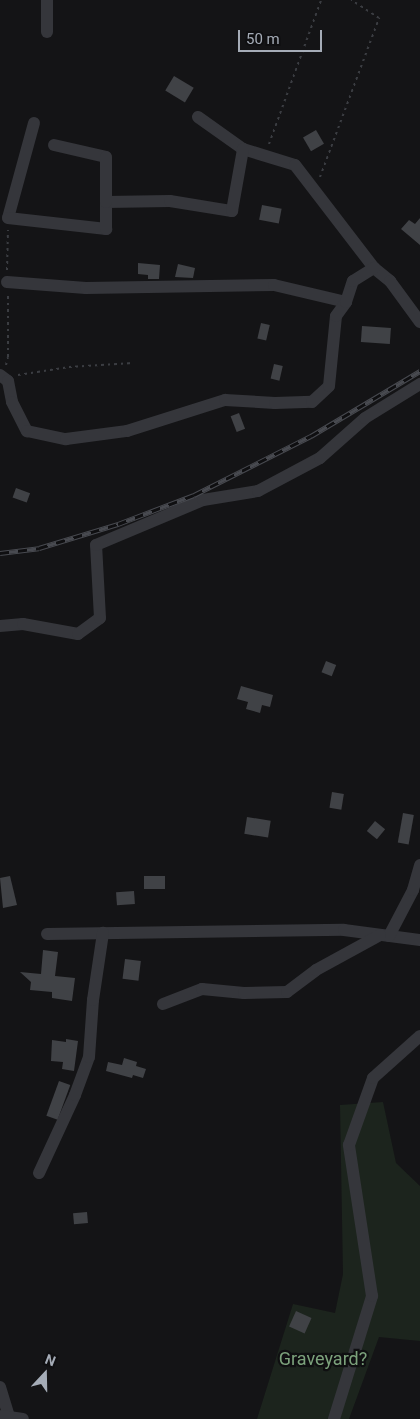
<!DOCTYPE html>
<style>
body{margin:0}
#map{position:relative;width:420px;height:1419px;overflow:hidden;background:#141416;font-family:Roboto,sans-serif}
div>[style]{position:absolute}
.green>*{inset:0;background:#1c241d}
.building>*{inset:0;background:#404246;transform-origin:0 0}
.path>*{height:2px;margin-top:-1px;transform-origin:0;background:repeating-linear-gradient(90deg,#3b3d42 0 2.5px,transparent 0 6.5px)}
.minor>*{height:12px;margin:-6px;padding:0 6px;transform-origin:6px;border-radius:6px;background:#35363b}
.rail>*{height:5px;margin-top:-2.5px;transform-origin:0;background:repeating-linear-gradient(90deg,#0f0f11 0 9px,#484a50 0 18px);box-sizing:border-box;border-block:1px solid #484a50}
span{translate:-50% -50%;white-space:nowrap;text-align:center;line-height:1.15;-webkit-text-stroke:4.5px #0f0f11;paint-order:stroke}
.park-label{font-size:18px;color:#7ca27c}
.north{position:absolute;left:20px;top:1349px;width:50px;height:50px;-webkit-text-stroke:4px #0f0f11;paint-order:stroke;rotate:21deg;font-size:14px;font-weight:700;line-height:20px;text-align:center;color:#a5acb7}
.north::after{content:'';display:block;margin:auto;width:18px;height:22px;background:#a5acb7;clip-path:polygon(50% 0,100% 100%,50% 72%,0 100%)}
.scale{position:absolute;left:238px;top:30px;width:84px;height:22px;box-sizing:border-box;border:2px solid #a5acb7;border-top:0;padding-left:6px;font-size:15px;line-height:18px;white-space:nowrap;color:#a5acb7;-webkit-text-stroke:4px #0f0f11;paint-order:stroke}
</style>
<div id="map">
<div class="green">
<div style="clip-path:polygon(383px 1102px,396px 1163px,420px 1186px,420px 1341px,379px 1337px,349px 1419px,257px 1419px,293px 1304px,335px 1313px,343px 1274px,340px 1105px)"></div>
</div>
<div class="building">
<div style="left:174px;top:76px;width:23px;height:17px;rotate:31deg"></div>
<div style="left:316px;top:130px;width:16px;height:15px;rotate:60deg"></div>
<div style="left:262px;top:205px;width:20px;height:15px;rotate:11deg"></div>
<div style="clip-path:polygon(420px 218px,420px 245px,401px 229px,409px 220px,415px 224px)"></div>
<div style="clip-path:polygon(138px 263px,160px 265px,159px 279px,148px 279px,148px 275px,138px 274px)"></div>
<div style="clip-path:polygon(178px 264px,195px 268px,193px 278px,175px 277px)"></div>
<div style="left:261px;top:323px;width:9px;height:16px;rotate:13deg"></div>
<div style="left:362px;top:326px;width:29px;height:16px;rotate:4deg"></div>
<div style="left:274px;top:364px;width:9px;height:15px;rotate:13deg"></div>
<div style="left:239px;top:413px;width:17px;height:9px;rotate:69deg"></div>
<div style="left:16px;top:488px;width:15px;height:10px;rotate:20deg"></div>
<div style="left:326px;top:661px;width:11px;height:12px;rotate:22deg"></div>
<div style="clip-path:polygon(241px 686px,273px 695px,270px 707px,262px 705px,260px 713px,246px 709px,248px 702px,237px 699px)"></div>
<div style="left:332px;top:792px;width:12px;height:16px;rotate:9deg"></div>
<div style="left:403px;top:813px;width:11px;height:30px;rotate:10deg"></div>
<div style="left:247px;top:817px;width:24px;height:17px;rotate:9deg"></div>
<div style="left:375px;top:821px;width:13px;height:13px;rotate:39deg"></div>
<div style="clip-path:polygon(10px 876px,17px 905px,3px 908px,0 878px)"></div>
<div style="left:165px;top:876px;width:13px;height:21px;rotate:90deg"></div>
<div style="left:134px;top:891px;width:13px;height:18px;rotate:86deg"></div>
<div style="clip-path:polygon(43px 950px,58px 952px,55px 976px,75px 978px,72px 1001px,52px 998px,52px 992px,30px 990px,31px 982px,20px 972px,41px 974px)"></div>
<div style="left:125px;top:959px;width:16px;height:20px;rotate:7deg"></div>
<div style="clip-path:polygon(66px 1039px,78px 1041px,74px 1071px,62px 1069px,63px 1062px,51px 1061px,52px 1040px,66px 1042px)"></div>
<div style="clip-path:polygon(124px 1058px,137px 1062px,136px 1066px,146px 1069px,143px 1078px,133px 1075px,132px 1078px,106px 1071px,108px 1062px,122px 1065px)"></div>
<div style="left:59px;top:1081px;width:12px;height:37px;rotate:20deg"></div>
<div style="left:87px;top:1212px;width:11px;height:14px;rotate:85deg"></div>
<div style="left:296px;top:1311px;width:17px;height:17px;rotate:24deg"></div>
</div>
<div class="path">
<div style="left:269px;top:144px;width:153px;rotate:-70.1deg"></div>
<div style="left:320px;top:177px;width:170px;rotate:-69.6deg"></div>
<div style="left:379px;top:18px;width:33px;rotate:-147deg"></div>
<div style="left:7px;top:270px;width:40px;rotate:-88.6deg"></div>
<div style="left:6px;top:365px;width:8px;rotate:-76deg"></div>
<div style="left:8px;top:357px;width:64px;rotate:-90deg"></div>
<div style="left:18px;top:375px;width:52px;rotate:-8.9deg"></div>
<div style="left:69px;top:367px;width:64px;rotate:-3.6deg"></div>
</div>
<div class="minor">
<div style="left:47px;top:0;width:32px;rotate:90deg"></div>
<div style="left:198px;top:117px;width:55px;rotate:35.4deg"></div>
<div style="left:243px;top:149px;width:54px;rotate:17.1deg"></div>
<div style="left:295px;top:165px;width:130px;rotate:52.5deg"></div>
<div style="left:374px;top:268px;width:21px;rotate:39deg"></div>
<div style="left:390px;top:281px;width:51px;rotate:53.8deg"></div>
<div style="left:34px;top:123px;width:98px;rotate:105.3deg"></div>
<div style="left:8px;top:218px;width:99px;rotate:6.4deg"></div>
<div style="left:106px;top:229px;width:27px;rotate:-90deg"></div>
<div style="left:106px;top:202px;width:64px;rotate:-0.9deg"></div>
<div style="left:170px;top:201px;width:63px;rotate:9.2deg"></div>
<div style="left:232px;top:211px;width:63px;rotate:-79.9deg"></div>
<div style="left:54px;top:145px;width:53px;rotate:13deg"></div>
<div style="left:106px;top:157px;width:45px;rotate:90deg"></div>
<div style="left:7px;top:282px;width:79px;rotate:4.3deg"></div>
<div style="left:86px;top:288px;width:188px;rotate:-0.9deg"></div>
<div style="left:274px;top:285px;width:74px;rotate:13.3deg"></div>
<div style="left:0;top:375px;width:10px;rotate:37deg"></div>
<div style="left:8px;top:381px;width:21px;rotate:79deg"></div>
<div style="left:12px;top:402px;width:33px;rotate:63deg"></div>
<div style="left:27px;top:431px;width:40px;rotate:12deg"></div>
<div style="left:66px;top:439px;width:62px;rotate:-7.5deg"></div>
<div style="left:127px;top:431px;width:103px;rotate:-17.6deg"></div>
<div style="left:225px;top:400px;width:50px;rotate:3.4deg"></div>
<div style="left:275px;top:403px;width:37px;rotate:-2deg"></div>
<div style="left:312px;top:402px;width:23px;rotate:-43deg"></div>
<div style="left:329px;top:386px;width:70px;rotate:-84.3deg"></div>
<div style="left:336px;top:316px;width:17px;rotate:-54deg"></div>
<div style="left:346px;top:302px;width:22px;rotate:-72deg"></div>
<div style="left:353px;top:281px;width:25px;rotate:-32deg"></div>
<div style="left:0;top:626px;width:23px;rotate:-5deg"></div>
<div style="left:23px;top:624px;width:56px;rotate:10.3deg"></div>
<div style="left:78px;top:634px;width:27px;rotate:-36deg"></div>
<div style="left:100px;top:618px;width:73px;rotate:-93.1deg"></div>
<div style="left:96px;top:545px;width:116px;rotate:-22.8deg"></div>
<div style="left:203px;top:500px;width:56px;rotate:-9.3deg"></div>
<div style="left:258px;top:491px;width:70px;rotate:-28deg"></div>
<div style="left:320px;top:458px;width:60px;rotate:-41.6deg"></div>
<div style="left:365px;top:418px;width:65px;rotate:-31.7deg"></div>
<div style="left:47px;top:934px;width:297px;rotate:-0.8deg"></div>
<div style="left:344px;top:930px;width:77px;rotate:7.5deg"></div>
<div style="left:389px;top:936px;width:52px;rotate:-62.4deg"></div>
<div style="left:413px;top:890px;width:26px;rotate:-74deg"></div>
<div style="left:163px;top:1004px;width:42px;rotate:-21deg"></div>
<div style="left:202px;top:989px;width:42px;rotate:5.4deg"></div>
<div style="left:244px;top:993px;width:43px;rotate:-1.3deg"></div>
<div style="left:287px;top:992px;width:36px;rotate:-37deg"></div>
<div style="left:316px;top:970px;width:73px;rotate:-28.7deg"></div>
<div style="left:39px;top:1173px;width:86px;rotate:-65.2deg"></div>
<div style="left:75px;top:1095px;width:40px;rotate:-69.8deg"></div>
<div style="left:89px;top:1057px;width:57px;rotate:-86deg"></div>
<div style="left:93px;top:1000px;width:68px;rotate:-81.5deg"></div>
<div style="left:0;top:1387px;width:31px;rotate:73deg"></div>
<div style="left:2px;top:1416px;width:21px;rotate:8deg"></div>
<div style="left:334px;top:1419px;width:129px;rotate:-72.8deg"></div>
<div style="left:372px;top:1296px;width:153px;rotate:-98.7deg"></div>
<div style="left:349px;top:1145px;width:71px;rotate:-70.3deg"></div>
<div style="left:373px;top:1078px;width:63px;rotate:-41.8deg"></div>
</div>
<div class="rail">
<div style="left:0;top:553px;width:39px;rotate:-7deg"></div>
<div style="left:39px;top:548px;width:83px;rotate:-16.9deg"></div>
<div style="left:118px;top:524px;width:81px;rotate:-20.9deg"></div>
<div style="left:194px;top:495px;width:131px;rotate:-26.8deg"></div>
<div style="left:311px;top:436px;width:127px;rotate:-30.8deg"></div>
</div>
<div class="park-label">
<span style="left:323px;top:1359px">Graveyard?</span>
</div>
<div class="north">N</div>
<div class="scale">50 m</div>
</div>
